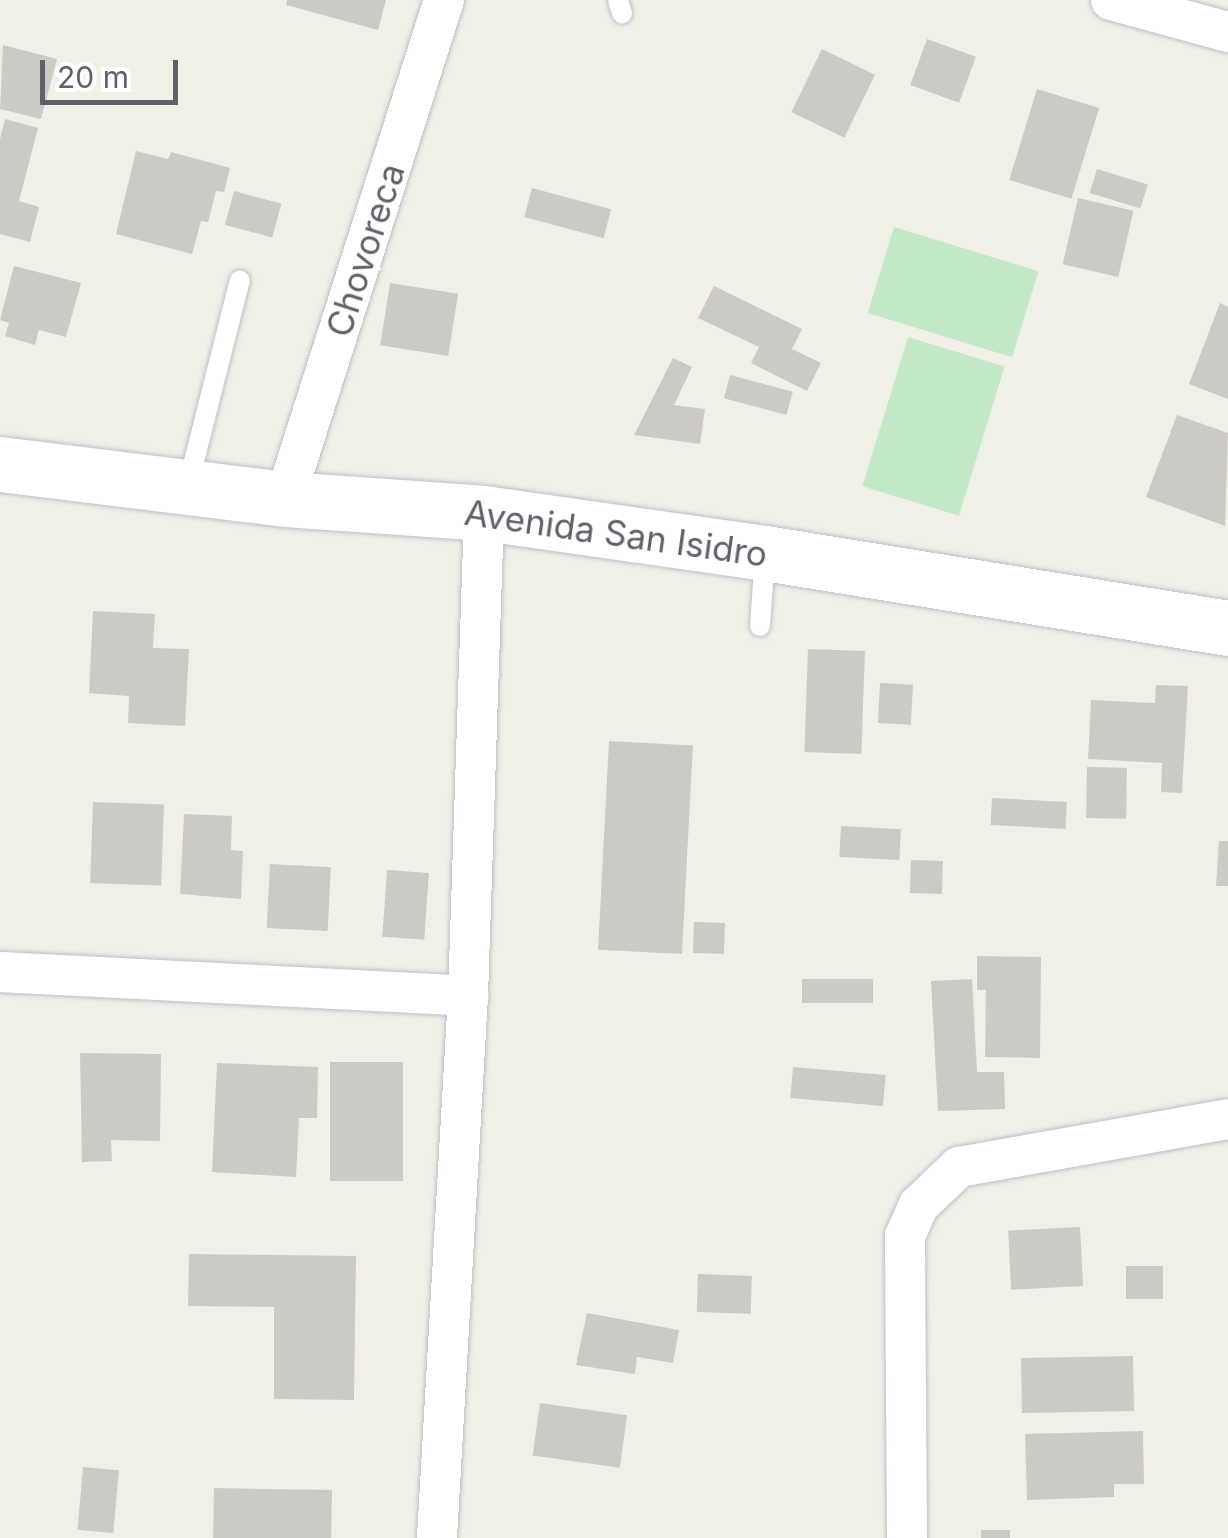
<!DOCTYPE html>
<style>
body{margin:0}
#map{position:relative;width:1228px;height:1538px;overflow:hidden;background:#f1f0e7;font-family:Inter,sans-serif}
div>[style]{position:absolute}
.green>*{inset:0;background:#c3e9c8;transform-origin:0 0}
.building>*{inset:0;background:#cccac4;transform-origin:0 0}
.roads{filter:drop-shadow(0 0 2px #bebfc6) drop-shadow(0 0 2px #bebfc6)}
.lane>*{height:20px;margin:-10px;padding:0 10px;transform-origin:10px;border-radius:10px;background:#fff}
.street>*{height:40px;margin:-20px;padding:0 20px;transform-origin:20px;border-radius:20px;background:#fff}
.secondary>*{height:55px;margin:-27.5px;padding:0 27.5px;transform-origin:27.5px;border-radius:27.5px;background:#fff}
span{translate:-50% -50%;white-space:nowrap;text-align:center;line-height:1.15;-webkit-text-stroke:8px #fff;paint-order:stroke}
.street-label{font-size:35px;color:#5e6168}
.scale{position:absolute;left:40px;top:60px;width:138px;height:45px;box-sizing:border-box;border:5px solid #5e6168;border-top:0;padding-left:12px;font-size:30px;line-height:35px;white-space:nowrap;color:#5e6168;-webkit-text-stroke:8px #fff;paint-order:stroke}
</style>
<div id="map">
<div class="green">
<div style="left:894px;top:227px;width:151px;height:90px;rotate:17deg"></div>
<div style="left:908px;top:337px;width:101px;height:156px;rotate:17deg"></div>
</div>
<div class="building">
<div style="clip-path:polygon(287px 0,386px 0,378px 30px,286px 5px)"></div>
<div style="left:927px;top:39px;width:52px;height:49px;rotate:20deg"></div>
<div style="clip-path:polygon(3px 45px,57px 59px,41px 119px,0 109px)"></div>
<div style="left:822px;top:49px;width:59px;height:70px;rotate:26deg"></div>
<div style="left:1037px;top:89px;width:65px;height:95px;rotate:17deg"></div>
<div style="clip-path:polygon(5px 119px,38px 128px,19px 201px,39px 207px,30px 242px,0 234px,0 139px)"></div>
<div style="clip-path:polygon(136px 151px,168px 159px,171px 152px,230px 168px,224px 192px,216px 191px,208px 222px,201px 221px,192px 254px,116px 234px)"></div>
<div style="left:1097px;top:169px;width:53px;height:25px;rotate:17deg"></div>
<div style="left:532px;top:188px;width:82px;height:30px;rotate:15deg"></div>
<div style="left:234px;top:191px;width:49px;height:35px;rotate:15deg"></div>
<div style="left:1078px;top:198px;width:57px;height:68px;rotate:13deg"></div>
<div style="clip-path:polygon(14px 266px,81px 283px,66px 337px,39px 330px,35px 345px,5px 336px,9px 323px,0 320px)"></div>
<div style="left:390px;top:283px;width:69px;height:63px;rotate:9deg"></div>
<div style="clip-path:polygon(714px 286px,802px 329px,792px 349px,821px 363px,807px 391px,751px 363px,759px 347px,698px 318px)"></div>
<div style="clip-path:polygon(1220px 303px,1228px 307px,1228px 399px,1189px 384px)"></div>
<div style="clip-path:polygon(673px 358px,692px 367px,674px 405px,705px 409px,700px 444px,634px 435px)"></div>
<div style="left:730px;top:375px;width:65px;height:24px;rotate:15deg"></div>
<div style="clip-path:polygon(1177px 415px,1228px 433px,1225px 526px,1146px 497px)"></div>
<div style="clip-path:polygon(93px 611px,155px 614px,153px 648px,189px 649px,185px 726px,128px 723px,129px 696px,89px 693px)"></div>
<div style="left:808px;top:649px;width:57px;height:103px;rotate:2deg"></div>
<div style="left:880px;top:683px;width:33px;height:40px;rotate:3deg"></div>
<div style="clip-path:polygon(1156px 685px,1188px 686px,1182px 793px,1161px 792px,1162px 763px,1088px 759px,1091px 700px,1155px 703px)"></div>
<div style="left:609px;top:741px;width:84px;height:209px;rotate:3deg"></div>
<div style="left:1087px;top:767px;width:40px;height:51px;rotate:1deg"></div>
<div style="left:992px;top:798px;width:75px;height:27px;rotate:3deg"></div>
<div style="left:93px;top:802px;width:71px;height:81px;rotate:2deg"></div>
<div style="clip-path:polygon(184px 814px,232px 816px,231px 850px,243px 851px,241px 899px,180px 894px)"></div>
<div style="left:841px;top:826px;width:60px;height:31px;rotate:3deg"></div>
<div style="clip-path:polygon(1219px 841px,1228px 841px,1228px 886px,1216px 886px)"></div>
<div style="left:911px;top:860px;width:32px;height:33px;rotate:2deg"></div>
<div style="left:270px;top:864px;width:61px;height:64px;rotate:3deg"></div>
<div style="left:387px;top:870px;width:42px;height:67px;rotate:4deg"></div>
<div style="left:694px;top:922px;width:31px;height:31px;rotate:2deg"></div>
<div style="clip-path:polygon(977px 956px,1041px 957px,1040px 1058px,985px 1057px,986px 990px,977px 990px)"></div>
<div style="left:873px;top:979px;width:24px;height:71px;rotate:90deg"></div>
<div style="clip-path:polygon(972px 979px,977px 1072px,1004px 1072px,1005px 1109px,938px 1111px,931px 981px)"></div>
<div style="clip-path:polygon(80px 1053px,161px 1054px,160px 1141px,111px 1140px,112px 1161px,82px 1162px)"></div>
<div style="left:330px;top:1062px;width:73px;height:119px"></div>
<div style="clip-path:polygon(217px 1063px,318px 1067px,317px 1118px,299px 1118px,296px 1177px,212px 1172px)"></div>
<div style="left:793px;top:1067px;width:93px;height:31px;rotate:5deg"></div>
<div style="left:1080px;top:1227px;width:59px;height:72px;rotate:87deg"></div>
<div style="clip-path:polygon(189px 1254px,356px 1256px,354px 1400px,274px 1399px,274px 1307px,188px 1306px)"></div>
<div style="left:1163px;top:1266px;width:33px;height:37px;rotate:90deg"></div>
<div style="left:698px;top:1274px;width:54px;height:38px;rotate:2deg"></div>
<div style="clip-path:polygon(587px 1313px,679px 1330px,673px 1363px,637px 1357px,635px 1374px,576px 1365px)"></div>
<div style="left:1133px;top:1356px;width:55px;height:112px;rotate:89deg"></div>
<div style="left:540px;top:1403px;width:88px;height:53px;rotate:8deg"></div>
<div style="clip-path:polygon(1143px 1431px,1144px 1484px,1114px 1484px,1114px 1497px,1027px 1500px,1025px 1434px)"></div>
<div style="left:83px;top:1467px;width:36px;height:63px;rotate:5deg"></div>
<div style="left:214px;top:1488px;width:118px;height:50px;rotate:1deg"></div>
<div style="left:981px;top:1530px;width:29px;height:8px"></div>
</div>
<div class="roads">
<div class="lane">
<div style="left:618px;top:0;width:14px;rotate:73deg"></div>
<div style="left:188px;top:485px;width:211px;rotate:-75.8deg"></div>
<div style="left:760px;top:626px;width:71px;rotate:-86deg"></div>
</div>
<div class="street">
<div style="left:1111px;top:0;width:121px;rotate:15.3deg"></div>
<div style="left:285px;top:499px;width:524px;rotate:-72.33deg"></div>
<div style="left:0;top:972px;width:469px;rotate:2.9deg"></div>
<div style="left:437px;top:1538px;width:543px;rotate:-86.73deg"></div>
<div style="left:468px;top:996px;width:483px;rotate:-88.1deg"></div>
<div style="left:907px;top:1538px;width:302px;rotate:-90.4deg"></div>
<div style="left:905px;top:1236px;width:34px;rotate:-66deg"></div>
<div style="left:919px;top:1205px;width:55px;rotate:-43.5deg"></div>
<div style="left:959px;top:1167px;width:273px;rotate:-10.1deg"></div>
</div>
<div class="secondary">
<div style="left:0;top:464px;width:287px;rotate:7deg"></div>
<div style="left:285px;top:499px;width:199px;rotate:4deg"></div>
<div style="left:484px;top:513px;width:284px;rotate:8.1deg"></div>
<div style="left:765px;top:553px;width:469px;rotate:9.2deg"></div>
</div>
</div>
<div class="street-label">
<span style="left:365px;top:250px;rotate:-72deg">Chovoreca</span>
<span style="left:616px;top:533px;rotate:8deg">Avenida San Isidro</span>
</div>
<div class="scale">20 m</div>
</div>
